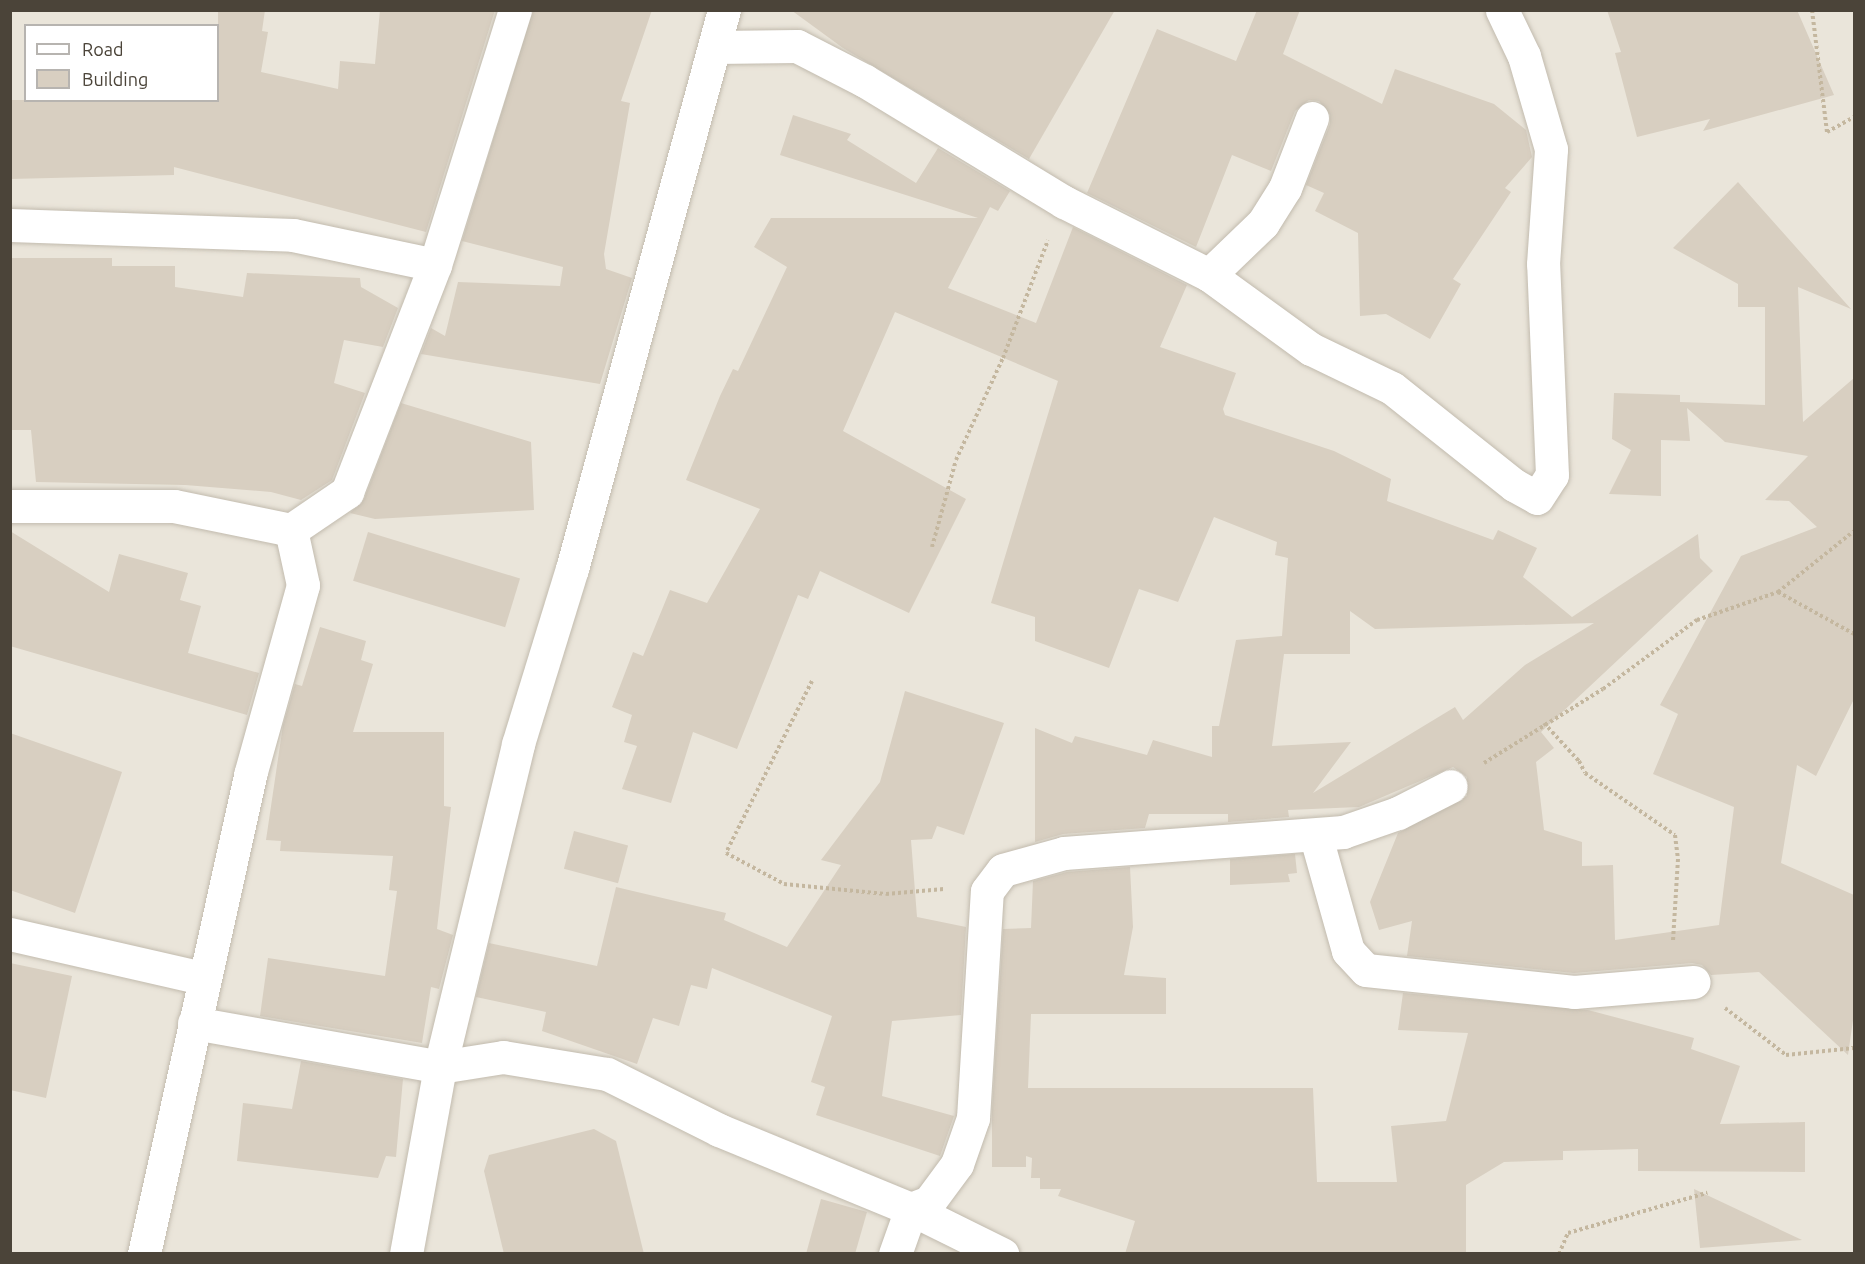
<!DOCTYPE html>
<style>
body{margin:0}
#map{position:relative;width:1865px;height:1264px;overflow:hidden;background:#f6f3ec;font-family:Ubuntu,sans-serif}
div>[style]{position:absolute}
.residential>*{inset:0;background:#eae5da}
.building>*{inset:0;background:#d8cfc1;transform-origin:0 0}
.path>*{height:4px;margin-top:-2px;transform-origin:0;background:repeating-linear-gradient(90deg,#c4b79f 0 3px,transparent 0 6px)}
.roads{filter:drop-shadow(0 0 2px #c2bbae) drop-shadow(0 0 2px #c2bbae)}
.street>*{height:33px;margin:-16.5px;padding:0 16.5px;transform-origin:16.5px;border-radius:16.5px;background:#fff}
span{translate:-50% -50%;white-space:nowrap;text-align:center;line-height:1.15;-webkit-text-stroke:5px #fff;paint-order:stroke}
.frame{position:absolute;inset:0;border:12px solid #4b4439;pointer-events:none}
.legend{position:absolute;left:24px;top:24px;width:195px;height:78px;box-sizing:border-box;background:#fff;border:2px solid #b7b4b0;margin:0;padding:8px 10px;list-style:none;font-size:18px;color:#4b4439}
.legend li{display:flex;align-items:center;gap:12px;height:30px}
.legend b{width:30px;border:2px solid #b7b4b0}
</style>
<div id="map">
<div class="residential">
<div style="clip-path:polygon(evenodd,11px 11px,1854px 11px,1854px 1253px,11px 1253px,11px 11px,26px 26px,218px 26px,218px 100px,26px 100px,26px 26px)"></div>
</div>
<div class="building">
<div style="clip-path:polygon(218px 10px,265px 10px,262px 31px,268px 32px,261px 72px,338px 89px,340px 61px,375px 64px,380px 10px,495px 10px,426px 232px,174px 167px,174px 175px,10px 179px,10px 100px,218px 100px)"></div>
<div style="clip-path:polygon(533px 10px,652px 10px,621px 101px,630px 103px,604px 254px,606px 269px,632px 278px,600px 384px,421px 354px,431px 328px,445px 336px,458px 282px,560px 286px,563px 267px,462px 241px)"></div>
<div style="clip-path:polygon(791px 10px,1115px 10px,1029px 159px,843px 48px)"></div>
<div style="clip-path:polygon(1257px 10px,1300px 10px,1283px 54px,1382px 104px,1395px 69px,1494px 104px,1526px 130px,1532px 157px,1505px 188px,1511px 192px,1453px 279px,1461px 284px,1430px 339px,1386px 314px,1360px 316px,1358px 233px,1315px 211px,1324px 193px,1306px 185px,1330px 124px,1330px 115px,1319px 101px,1309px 100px,1295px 111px,1271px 171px,1232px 155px,1196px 247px,1087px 193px,1157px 29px,1236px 61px)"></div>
<div style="clip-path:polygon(1607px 10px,1797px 10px,1834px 95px,1703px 131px,1710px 119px,1637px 137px,1615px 53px,1621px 52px)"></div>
<div style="clip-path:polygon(evenodd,793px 115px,851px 134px,847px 140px,916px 183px,938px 148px,1010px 191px,998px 211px,990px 207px,948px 288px,1036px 323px,1073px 227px,1187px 285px,1160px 347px,1236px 373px,1223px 409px,1225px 415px,1334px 451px,1391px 479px,1387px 501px,1493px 540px,1498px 530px,1537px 548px,1523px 577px,1572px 617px,1698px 534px,1700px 558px,1713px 571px,1541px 732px,1554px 748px,1536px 762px,1544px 830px,1582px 842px,1582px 866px,1613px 865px,1615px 940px,1719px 925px,1734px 807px,1653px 774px,1678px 714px,1660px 705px,1741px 556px,1817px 527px,1789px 501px,1765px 500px,1808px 456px,1725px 442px,1687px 408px,1690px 441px,1661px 440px,1661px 496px,1609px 494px,1631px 450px,1612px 439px,1614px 393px,1680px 395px,1680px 402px,1765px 405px,1765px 307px,1738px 307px,1738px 284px,1673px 248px,1738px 182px,1851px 309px,1798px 287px,1803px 422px,1854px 378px,1854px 699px,1816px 776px,1797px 765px,1781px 863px,1854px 895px,1854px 1013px,1848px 1055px,1759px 972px,1711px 975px,1702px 965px,1692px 963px,1574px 973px,1407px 956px,1412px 921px,1379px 930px,1370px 902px,1398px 833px,1467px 796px,1467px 777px,1453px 767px,1359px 807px,1288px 810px,1289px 817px,1228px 822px,1228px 814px,1149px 814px,1145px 828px,1063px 834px,1035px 842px,1035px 728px,1072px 743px,1075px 736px,1147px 755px,1153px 740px,1212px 757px,1212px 726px,1219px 726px,1236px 640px,1282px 636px,1288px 558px,1275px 555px,1277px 542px,1214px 517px,1178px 602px,1139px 589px,1109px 668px,1035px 641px,1035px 617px,991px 603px,1058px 381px,895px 312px,843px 431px,966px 499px,909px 613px,820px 571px,808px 599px,798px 595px,737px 749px,693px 732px,671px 803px,622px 789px,637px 746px,624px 742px,632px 715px,612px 707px,633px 652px,643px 656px,670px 590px,707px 603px,760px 509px,686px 480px,720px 396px,733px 369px,738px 371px,787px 267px,754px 247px,771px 218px,978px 218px,780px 155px,793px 115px,1350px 611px,1375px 629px,1594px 623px,1525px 665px,1463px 720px,1455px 707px,1313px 793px,1351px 742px,1272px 746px,1284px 654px,1350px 654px,1350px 611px)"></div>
<div style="clip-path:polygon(10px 258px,112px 258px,112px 266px,175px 266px,175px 287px,243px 297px,247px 273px,360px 278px,361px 287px,398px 308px,383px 347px,344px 340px,334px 383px,365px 393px,332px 480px,301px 500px,271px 492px,185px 485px,36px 482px,31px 430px,10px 430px)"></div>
<div style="clip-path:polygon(401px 403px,531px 442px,534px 510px,375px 519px,350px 513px,364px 499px)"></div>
<div style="clip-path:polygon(10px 531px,109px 592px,119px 554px,188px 573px,180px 600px,201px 606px,188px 653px,259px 673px,247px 715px,10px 646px)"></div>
<div style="left:368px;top:532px;width:159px;height:51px;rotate:17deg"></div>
<div style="clip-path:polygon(320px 627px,366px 641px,361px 660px,373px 664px,353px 732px,444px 732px,444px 806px,451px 807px,437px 929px,453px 935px,439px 989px,431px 987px,422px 1043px,260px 1016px,268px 958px,385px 976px,397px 891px,389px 890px,393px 856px,280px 851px,281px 841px,266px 840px,283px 725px,295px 684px,302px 686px)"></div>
<div style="clip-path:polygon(905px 691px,1004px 723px,964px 835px,937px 826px,932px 839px,911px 840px,917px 917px,966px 927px,961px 1015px,892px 1021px,882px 1096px,954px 1116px,940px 1156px,816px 1115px,825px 1087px,811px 1082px,832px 1016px,712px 968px,707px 989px,691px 985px,679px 1026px,653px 1018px,637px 1064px,542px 1031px,546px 1012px,476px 997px,489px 943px,597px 966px,616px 887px,726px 913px,724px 920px,787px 947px,841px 865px,821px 860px,880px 782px)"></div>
<div style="clip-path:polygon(10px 733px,122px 772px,75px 913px,10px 890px)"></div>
<div style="left:574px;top:831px;width:56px;height:39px;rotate:15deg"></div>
<div style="clip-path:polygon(1295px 854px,1297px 873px,1288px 874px,1290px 882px,1230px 885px,1230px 859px)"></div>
<div style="clip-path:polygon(1130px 867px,1133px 927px,1124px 975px,1166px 978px,1166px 1014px,1031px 1014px,1028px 1088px,1313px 1088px,1317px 1182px,1397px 1182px,1391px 1126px,1446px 1121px,1468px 1033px,1398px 1030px,1403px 993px,1588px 1010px,1694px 1038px,1691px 1049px,1740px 1066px,1720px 1124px,1805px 1122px,1805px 1172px,1638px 1171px,1638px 1149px,1563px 1151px,1563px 1160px,1504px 1162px,1466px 1185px,1466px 1254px,1125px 1254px,1135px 1221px,1058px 1196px,1061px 1189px,1040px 1189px,1040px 1178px,1031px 1178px,1032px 1158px,1026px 1156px,1026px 1167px,992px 1167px,992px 1110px,1003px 929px,1031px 928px,1033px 881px,1067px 872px)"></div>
<div style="clip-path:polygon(10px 963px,72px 976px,46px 1098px,10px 1090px)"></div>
<div style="clip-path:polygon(301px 1061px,403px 1079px,396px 1157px,386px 1156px,378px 1178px,237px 1161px,243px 1103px,292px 1109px)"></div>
<div style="clip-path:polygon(594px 1129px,616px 1141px,644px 1254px,504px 1254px,484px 1171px,489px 1155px)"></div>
<div style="clip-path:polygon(1694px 1189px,1802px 1240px,1700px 1248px)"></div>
<div style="clip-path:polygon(821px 1199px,867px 1212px,855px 1254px,806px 1254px)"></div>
</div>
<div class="path">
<div style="left:1812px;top:10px;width:123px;rotate:83deg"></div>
<div style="left:1827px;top:132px;width:31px;rotate:-29deg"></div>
<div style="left:932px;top:547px;width:90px;rotate:-74.6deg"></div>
<div style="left:956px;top:460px;width:112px;rotate:-65.3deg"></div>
<div style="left:1003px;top:358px;width:126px;rotate:-69.1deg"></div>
<div style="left:1778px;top:592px;width:87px;rotate:28.9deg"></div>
<div style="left:812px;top:681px;width:192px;rotate:116.6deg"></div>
<div style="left:726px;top:853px;width:66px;rotate:28.1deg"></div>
<div style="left:784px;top:884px;width:102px;rotate:5.6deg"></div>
<div style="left:886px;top:894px;width:58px;rotate:-4.9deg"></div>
<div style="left:1544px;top:723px;width:52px;rotate:47.4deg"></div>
<div style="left:1579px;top:761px;width:13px;rotate:63deg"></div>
<div style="left:1585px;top:773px;width:109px;rotate:34.6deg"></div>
<div style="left:1675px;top:835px;width:24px;rotate:83deg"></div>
<div style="left:1678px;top:859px;width:82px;rotate:93.5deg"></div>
<div style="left:1484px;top:763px;width:140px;rotate:-31.9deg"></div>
<div style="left:1603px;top:689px;width:117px;rotate:-36.3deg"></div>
<div style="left:1697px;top:620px;width:86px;rotate:-19.1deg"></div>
<div style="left:1778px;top:592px;width:97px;rotate:-38.8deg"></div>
<div style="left:1725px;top:1008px;width:77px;rotate:37.6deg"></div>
<div style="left:1786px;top:1055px;width:68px;rotate:-5.9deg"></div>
<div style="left:1559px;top:1254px;width:23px;rotate:-67deg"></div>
<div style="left:1568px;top:1233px;width:145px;rotate:-16.1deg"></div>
</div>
<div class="roads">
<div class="street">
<div style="left:715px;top:47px;width:82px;rotate:-0.7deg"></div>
<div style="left:797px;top:46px;width:76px;rotate:27.2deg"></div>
<div style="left:865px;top:81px;width:233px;rotate:31.3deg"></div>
<div style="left:1064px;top:202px;width:162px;rotate:26.7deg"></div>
<div style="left:1209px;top:275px;width:126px;rotate:36deg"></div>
<div style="left:1311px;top:349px;width:90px;rotate:25.7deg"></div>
<div style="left:1392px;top:388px;width:156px;rotate:38.5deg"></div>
<div style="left:1514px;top:485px;width:26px;rotate:29deg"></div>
<div style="left:1537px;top:498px;width:27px;rotate:-57deg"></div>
<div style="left:1552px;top:475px;width:211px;rotate:-92.4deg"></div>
<div style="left:1543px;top:264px;width:115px;rotate:-86deg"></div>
<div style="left:1551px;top:149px;width:97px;rotate:-106.2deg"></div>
<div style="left:1524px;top:56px;width:51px;rotate:-115.6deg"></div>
<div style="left:10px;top:225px;width:283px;rotate:2deg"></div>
<div style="left:293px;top:235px;width:145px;rotate:11.9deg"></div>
<div style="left:1209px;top:275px;width:75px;rotate:-43.9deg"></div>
<div style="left:1263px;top:223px;width:41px;rotate:-57.8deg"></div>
<div style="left:1285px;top:188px;width:75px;rotate:-68.9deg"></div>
<div style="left:10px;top:506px;width:164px"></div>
<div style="left:174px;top:506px;width:119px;rotate:11.6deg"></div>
<div style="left:1316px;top:837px;width:118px;rotate:74.3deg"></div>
<div style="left:1348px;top:951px;width:26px;rotate:47deg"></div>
<div style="left:1366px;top:970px;width:209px;rotate:6deg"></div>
<div style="left:1574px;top:992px;width:120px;rotate:-4.8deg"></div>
<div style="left:10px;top:934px;width:197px;rotate:12.9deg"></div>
<div style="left:194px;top:1023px;width:250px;rotate:10.1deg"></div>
<div style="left:440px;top:1067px;width:64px;rotate:-9deg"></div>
<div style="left:503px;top:1057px;width:105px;rotate:9.3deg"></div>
<div style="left:607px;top:1074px;width:125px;rotate:26.6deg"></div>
<div style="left:719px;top:1130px;width:208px;rotate:22.4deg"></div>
<div style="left:911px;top:1209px;width:102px;rotate:26.3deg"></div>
<div style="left:144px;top:1254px;width:491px;rotate:-77.5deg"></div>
<div style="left:250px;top:775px;width:197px;rotate:-74.4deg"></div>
<div style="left:303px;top:585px;width:56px;rotate:-102.3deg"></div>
<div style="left:291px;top:530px;width:68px;rotate:-34.2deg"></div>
<div style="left:347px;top:492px;width:243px;rotate:-68.8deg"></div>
<div style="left:435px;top:265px;width:267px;rotate:-72.6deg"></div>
<div style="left:406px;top:1254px;width:190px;rotate:-79.7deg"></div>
<div style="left:440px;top:1067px;width:332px;rotate:-76.4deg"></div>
<div style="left:518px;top:744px;width:183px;rotate:-72.9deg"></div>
<div style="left:572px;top:569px;width:579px;rotate:-74.79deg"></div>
<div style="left:895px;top:1254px;width:48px;rotate:-70.4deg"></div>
<div style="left:911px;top:1209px;width:19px;rotate:-21deg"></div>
<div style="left:929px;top:1202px;width:47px;rotate:-53.6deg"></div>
<div style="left:957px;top:1164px;width:49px;rotate:-70.8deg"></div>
<div style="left:973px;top:1118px;width:227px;rotate:-86.5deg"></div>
<div style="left:987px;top:891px;width:26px;rotate:-53deg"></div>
<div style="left:1003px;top:870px;width:63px;rotate:-15.6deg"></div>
<div style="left:1064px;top:853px;width:280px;rotate:-4.3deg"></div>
<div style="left:1343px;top:832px;width:58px;rotate:-19.1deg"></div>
<div style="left:1398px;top:813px;width:59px;rotate:-27deg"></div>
</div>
</div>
<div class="frame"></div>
<ul class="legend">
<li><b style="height:8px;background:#fff"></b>Road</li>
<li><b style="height:16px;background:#d8cfc1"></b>Building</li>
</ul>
</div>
